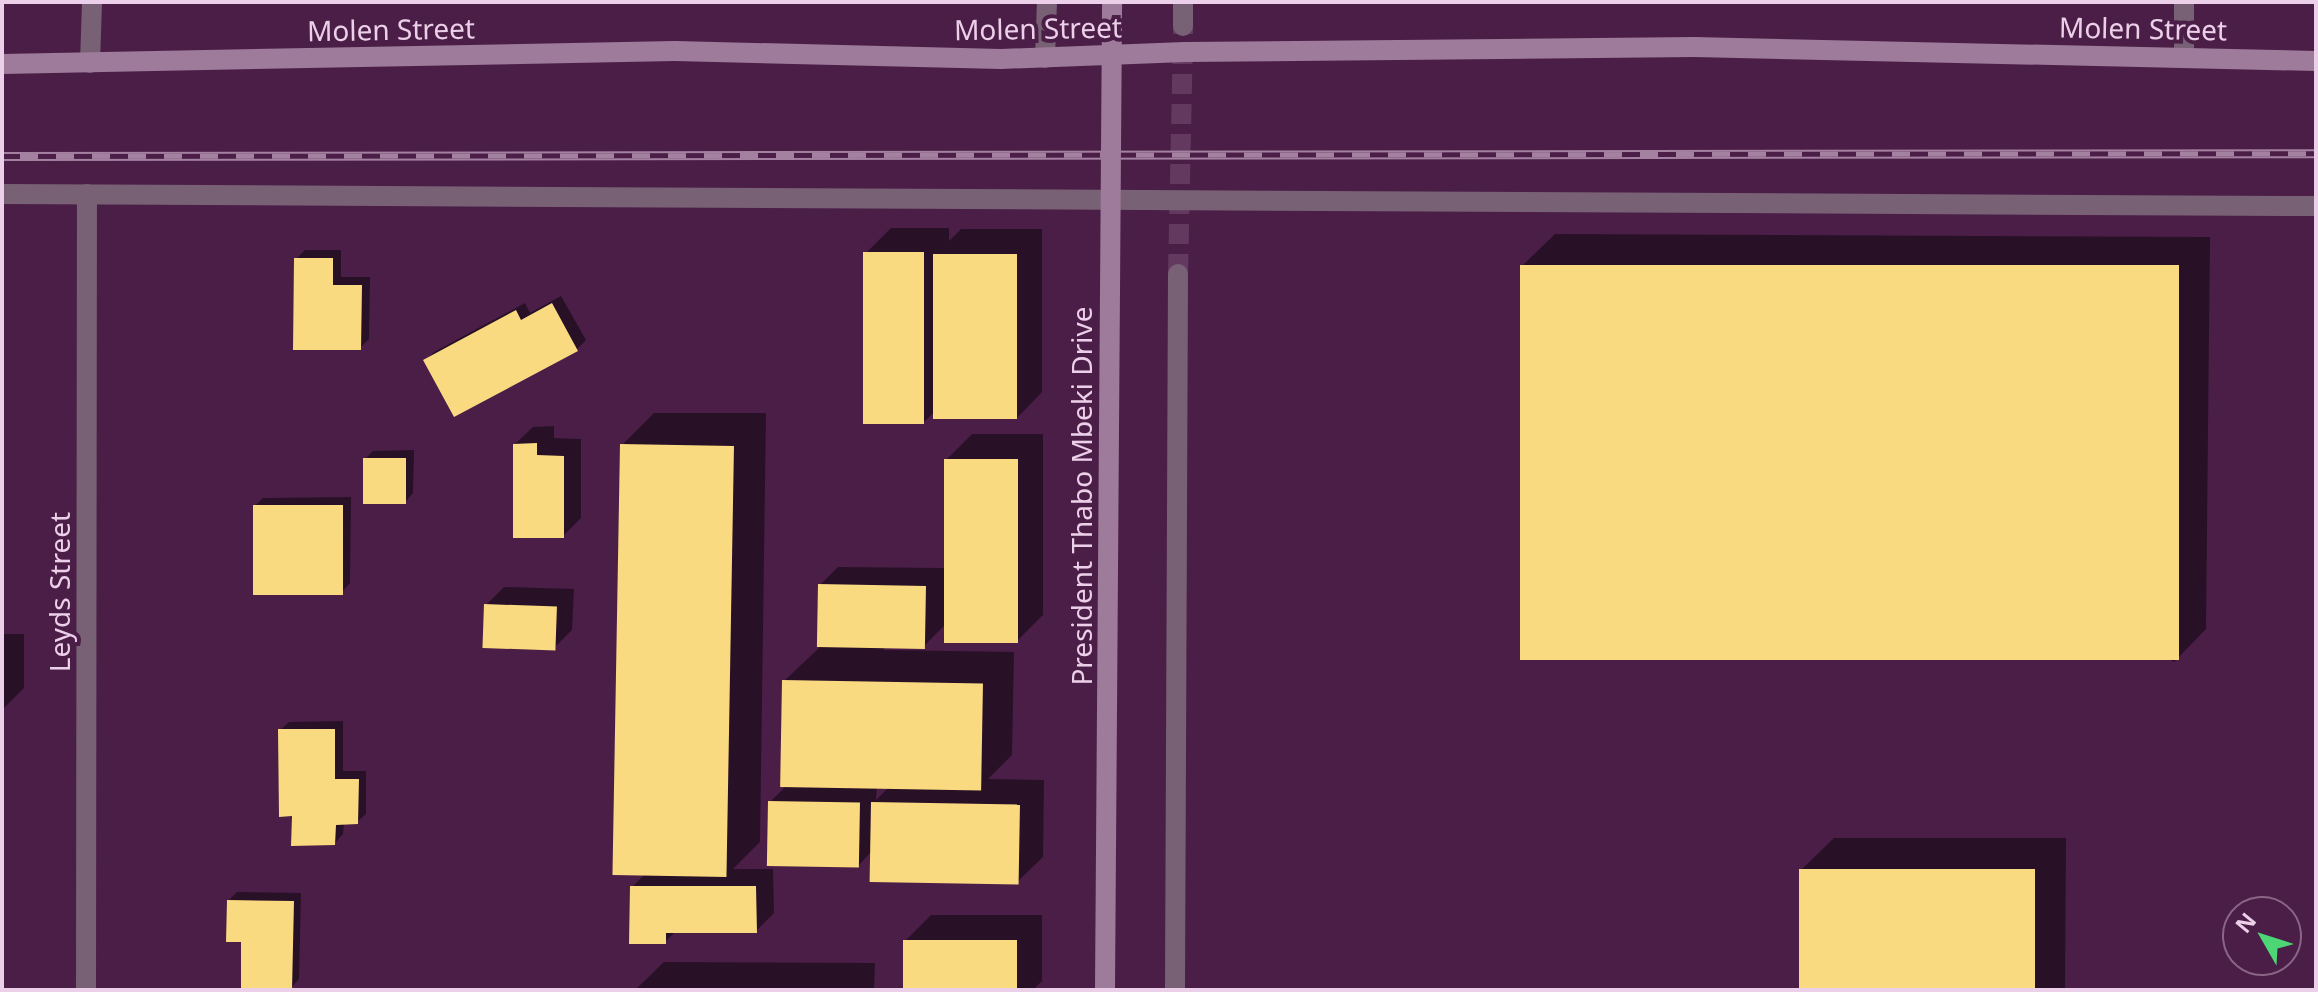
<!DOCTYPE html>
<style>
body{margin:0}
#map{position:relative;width:2318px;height:992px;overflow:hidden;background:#4b1e48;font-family:"Noto Sans",sans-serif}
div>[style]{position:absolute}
.shadow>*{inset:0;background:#0007}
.building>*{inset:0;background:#fada80;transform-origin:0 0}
.street-tunnel>*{height:20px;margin-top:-10px;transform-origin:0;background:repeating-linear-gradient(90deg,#633960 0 20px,transparent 0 30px)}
.street>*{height:20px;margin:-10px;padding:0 10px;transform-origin:10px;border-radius:10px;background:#786175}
.secondary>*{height:20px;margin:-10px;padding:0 10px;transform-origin:10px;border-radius:10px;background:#9e7b9a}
.rail>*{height:9px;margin-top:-4.5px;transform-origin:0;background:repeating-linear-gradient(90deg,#4b1e48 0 18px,#a581a1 0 36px);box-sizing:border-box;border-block:2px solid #a581a1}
.secondary-bridge>*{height:20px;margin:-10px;padding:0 10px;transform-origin:10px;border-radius:10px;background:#9e7b9a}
span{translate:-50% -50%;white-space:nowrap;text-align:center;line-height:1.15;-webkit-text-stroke:8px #4b1e48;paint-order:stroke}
.street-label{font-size:28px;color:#eccfe8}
.frame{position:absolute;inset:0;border:4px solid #eccfe8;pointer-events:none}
.north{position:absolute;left:2222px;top:896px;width:80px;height:80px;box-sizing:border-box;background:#4b1e48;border:2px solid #8b6588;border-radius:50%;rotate:309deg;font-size:22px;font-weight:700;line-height:32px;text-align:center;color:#eccfe8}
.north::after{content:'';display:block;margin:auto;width:28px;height:36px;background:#4cd676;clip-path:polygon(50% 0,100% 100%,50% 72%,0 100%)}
</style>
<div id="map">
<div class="shadow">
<div style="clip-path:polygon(891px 228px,949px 228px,949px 241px,961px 229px,1042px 229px,1042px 392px,1017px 418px,935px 411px,924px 422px,865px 254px)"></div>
<div style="clip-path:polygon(1555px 234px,2210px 237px,2206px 629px,2174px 662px,1522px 266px)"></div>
<div style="clip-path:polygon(305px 250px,341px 250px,341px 277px,370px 277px,369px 339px,360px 348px,296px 259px)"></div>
<div style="clip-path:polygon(561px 296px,586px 340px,577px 349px,455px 415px,426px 360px,434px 352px,525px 303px,530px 313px)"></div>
<div style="clip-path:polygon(654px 413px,766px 413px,760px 842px,733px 869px,773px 869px,774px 913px,756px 931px,676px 931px,665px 942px,632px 887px,645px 874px,622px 445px)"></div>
<div style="clip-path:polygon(554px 426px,554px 438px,581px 439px,581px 518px,563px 536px,515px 444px,533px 427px)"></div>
<div style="clip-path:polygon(evenodd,972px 434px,1043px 434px,1043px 615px,1017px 641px,945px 625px,924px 646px,884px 646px,884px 650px,1014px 652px,1012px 755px,988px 779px,1044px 780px,1043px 857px,1017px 882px,872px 851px,858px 866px,770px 802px,787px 785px,784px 681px,819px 648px,820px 585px,838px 567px,945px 568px,946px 460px,972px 434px,877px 786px,890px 786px,876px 800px,877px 786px)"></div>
<div style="clip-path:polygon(414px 450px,413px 493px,405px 502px,365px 459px,373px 451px)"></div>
<div style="clip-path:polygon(351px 497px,350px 583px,342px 592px,255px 506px,263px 498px)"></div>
<div style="clip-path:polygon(504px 587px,574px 589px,572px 630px,554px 648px,486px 605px)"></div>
<div style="clip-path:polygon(2px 634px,24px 634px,24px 688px,2px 710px)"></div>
<div style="clip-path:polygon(343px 721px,343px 771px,366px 771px,366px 814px,357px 822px,344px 823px,343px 834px,335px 843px,294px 814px,280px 730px,289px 722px)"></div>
<div style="clip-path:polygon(1834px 838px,2066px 838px,2065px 990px,1801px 990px,1801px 870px)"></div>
<div style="clip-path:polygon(237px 892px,301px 893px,299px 979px,291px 988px,243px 940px,229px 900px)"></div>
<div style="clip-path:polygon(931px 915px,1042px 915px,1042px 981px,1033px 990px,905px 990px,905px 941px)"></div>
<div style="clip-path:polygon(664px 962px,875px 963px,874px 990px,635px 990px)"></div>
</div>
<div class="building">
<div style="left:924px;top:252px;width:172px;height:61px;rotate:90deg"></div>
<div style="left:933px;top:254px;width:84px;height:165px"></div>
<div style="clip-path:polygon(294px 258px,333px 258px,333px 285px,362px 285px,361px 350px,293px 350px)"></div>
<div style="left:1520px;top:265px;width:659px;height:395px"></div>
<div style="clip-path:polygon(552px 303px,578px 351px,454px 417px,423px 360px,516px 310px,521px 320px)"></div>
<div style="clip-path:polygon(537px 443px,537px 455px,564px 456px,564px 538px,513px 538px,513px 444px)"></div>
<div style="left:620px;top:444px;width:114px;height:431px;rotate:1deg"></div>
<div style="left:363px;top:458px;width:43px;height:46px"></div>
<div style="left:944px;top:459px;width:74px;height:184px"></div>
<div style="left:253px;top:505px;width:90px;height:90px"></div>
<div style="left:818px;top:584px;width:108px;height:63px;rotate:1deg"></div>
<div style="left:484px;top:604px;width:73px;height:44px;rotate:2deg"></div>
<div style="left:782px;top:680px;width:201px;height:107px;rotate:1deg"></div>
<div style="clip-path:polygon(278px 729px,335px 729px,335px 779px,359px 779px,358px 824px,336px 825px,335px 845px,291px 846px,292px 816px,279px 817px)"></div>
<div style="left:768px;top:801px;width:92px;height:65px;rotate:1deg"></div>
<div style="left:871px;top:802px;width:149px;height:80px;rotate:1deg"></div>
<div style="left:1799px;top:869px;width:236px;height:121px"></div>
<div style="clip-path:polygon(630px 886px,756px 886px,757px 933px,666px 933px,666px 944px,629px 944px)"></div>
<div style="clip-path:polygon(227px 900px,294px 901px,292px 990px,241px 989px,241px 942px,226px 942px)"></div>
<div style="left:903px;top:940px;width:114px;height:50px"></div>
</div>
<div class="street-tunnel">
<div style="left:1178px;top:274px;width:248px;rotate:-88.8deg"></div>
</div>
<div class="street">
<div style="left:1183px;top:2px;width:24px;rotate:90deg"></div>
<div style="left:2184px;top:2px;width:54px;rotate:90deg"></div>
<div style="left:1045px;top:58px;width:56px;rotate:-88deg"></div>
<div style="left:90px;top:63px;width:61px;rotate:-88.1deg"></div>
<div style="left:2px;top:194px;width:2314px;rotate:0.3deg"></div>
<div style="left:86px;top:990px;width:796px;rotate:-89.93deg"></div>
<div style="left:1175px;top:990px;width:716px;rotate:-89.76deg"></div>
</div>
<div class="secondary">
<div style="left:2px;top:64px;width:673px;rotate:-1.11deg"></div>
<div style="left:675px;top:51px;width:326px;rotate:1.4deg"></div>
<div style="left:1001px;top:59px;width:184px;rotate:-2.2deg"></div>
<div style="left:1185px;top:52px;width:509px;rotate:-0.56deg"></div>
<div style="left:1694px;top:47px;width:622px;rotate:1.29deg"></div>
</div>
<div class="rail">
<div style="left:2px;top:156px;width:2314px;rotate:-0.07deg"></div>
</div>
<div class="secondary-bridge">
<div style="left:1105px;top:990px;width:988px;rotate:-89.59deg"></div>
</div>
<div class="street-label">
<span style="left:1038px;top:28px;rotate:-1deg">Molen Street</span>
<span style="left:2143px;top:28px;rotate:1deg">Molen Street</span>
<span style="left:391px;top:29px;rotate:-1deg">Molen Street</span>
<span style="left:1081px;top:496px;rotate:-90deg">President Thabo Mbeki Drive</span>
<span style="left:59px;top:592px;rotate:-90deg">Leyds Street</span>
</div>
<div class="frame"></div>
<div class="north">N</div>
</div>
